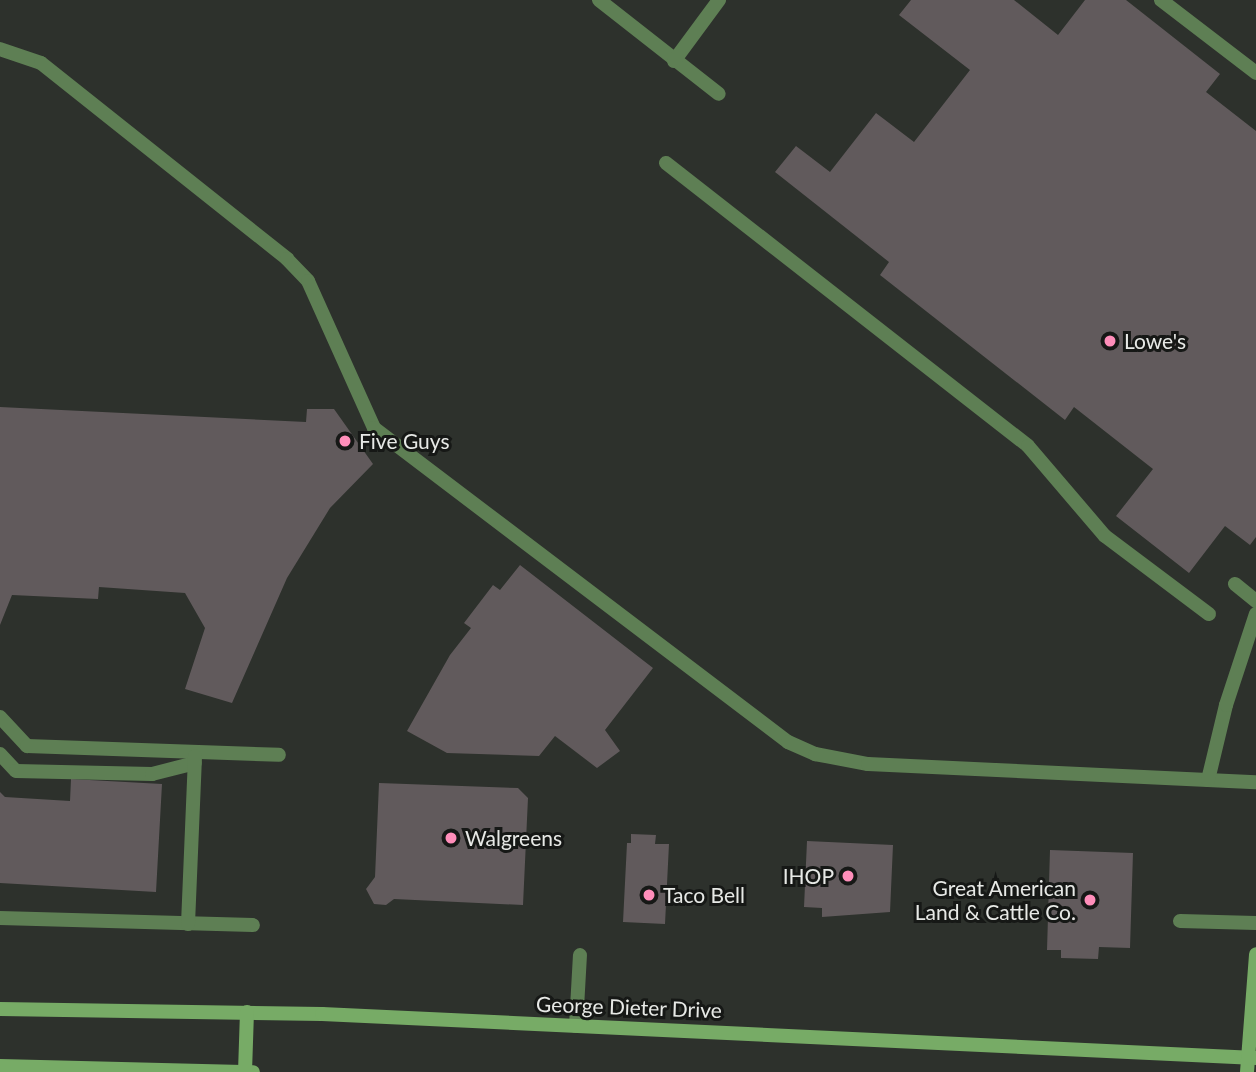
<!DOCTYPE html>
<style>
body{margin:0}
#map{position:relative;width:1256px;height:1072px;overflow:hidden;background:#2d312c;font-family:Lato,sans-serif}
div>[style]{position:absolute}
.building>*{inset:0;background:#615a5c}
.service>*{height:14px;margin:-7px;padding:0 7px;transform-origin:7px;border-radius:7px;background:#5e7f54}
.secondary>*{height:14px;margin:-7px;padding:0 7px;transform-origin:7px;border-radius:7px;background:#77ab66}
.dots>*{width:19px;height:19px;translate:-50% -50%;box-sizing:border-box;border:4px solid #161816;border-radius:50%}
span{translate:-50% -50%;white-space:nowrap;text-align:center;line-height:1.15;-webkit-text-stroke:6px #161816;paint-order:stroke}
.poi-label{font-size:21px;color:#e7e9e6}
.left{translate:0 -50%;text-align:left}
.right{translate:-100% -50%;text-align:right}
.street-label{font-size:21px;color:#e7e9e6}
</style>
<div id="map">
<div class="building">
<div style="clip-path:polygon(911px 0,1014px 0,1058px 35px,1085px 0,1126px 0,1220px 74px,1206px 92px,1256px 131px,1256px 537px,1250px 545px,1225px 526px,1189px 573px,1116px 516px,1153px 469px,1074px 407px,1065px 420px,880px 275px,889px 262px,775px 172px,796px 146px,830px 172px,876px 113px,914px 142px,970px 70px,899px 15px)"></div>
<div style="clip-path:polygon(0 407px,306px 422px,307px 409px,334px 409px,373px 464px,330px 508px,287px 578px,232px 703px,185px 689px,205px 628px,185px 593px,99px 587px,98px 599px,12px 595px,0 625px)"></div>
<div style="clip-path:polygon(520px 565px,653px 668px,605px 730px,620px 751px,597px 768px,555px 736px,539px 756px,447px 753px,407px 731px,450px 655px,471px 628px,464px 623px,493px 585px,500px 590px)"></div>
<div style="clip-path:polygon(71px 779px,162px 784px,156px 892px,0 883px,0 792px,5px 797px,70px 801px)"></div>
<div style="clip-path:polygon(379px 783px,518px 788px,528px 798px,523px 905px,394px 899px,386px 905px,374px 904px,366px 889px,375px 877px)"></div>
<div style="clip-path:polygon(631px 834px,656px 835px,655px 844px,669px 844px,665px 924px,623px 922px,627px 843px,631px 843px)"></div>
<div style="clip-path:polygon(807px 841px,893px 845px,890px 912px,822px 917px,822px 908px,804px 907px)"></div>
<div style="clip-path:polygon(1050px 850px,1133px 853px,1130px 948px,1099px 947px,1098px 959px,1061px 958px,1061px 950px,1047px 950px)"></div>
</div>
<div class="service">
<div style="left:599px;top:0;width:152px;rotate:38.1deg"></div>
<div style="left:1161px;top:0;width:120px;rotate:37.5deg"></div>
<div style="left:0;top:49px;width:43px;rotate:18.9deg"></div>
<div style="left:41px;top:63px;width:315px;rotate:38.5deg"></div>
<div style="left:287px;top:259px;width:30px;rotate:46deg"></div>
<div style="left:308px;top:281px;width:161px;rotate:65.8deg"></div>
<div style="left:374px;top:428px;width:520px;rotate:37.18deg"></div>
<div style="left:788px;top:742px;width:30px;rotate:24deg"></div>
<div style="left:815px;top:754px;width:54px;rotate:10.7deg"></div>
<div style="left:868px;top:764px;width:388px;rotate:2.7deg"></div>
<div style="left:674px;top:61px;width:76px;rotate:-53.6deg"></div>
<div style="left:666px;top:163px;width:459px;rotate:38deg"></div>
<div style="left:1028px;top:446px;width:118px;rotate:49.5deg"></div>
<div style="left:1105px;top:536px;width:130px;rotate:36.9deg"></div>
<div style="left:1235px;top:584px;width:27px;rotate:39deg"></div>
<div style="left:0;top:717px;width:40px;rotate:47deg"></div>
<div style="left:27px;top:746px;width:252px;rotate:2deg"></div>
<div style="left:0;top:754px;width:23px;rotate:47deg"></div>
<div style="left:16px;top:771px;width:136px;rotate:1.3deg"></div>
<div style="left:152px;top:774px;width:44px;rotate:-14.3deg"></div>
<div style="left:1208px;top:780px;width:77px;rotate:-76.5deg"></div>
<div style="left:1226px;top:705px;width:96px;rotate:-71.8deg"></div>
<div style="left:0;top:918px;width:253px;rotate:1.6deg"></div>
<div style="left:1180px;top:921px;width:76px;rotate:1.5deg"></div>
<div style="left:188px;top:924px;width:168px;rotate:-87.6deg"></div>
<div style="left:576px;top:1026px;width:71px;rotate:-86.8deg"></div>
</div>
<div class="secondary">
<div style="left:0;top:1009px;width:322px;rotate:0.9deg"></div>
<div style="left:322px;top:1014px;width:935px;rotate:2.7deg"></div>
<div style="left:0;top:1066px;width:253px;rotate:1.4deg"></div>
<div style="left:245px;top:1072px;width:60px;rotate:-88.1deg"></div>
<div style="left:1247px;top:1072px;width:118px;rotate:-85.6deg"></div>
</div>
<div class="dots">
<div style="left:1110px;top:341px;background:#ff8eba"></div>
<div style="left:345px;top:441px;background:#ff8eba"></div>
<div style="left:451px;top:838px;background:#ff8eba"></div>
<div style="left:848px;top:876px;background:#ff8eba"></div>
<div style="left:649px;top:895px;background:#ff8eba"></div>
<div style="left:1090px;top:900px;background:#ff8eba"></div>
</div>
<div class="poi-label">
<span class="left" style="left:1124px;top:341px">Lowe's</span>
<span class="left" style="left:359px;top:441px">Five Guys</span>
<span class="left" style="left:465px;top:838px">Walgreens</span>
<span class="right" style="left:834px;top:876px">IHOP</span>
<span class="right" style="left:1076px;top:900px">Great American<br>Land &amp; Cattle Co.</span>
<span class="left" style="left:663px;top:895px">Taco Bell</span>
</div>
<div class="street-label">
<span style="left:629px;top:1007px;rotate:2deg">George Dieter Drive</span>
</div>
</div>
